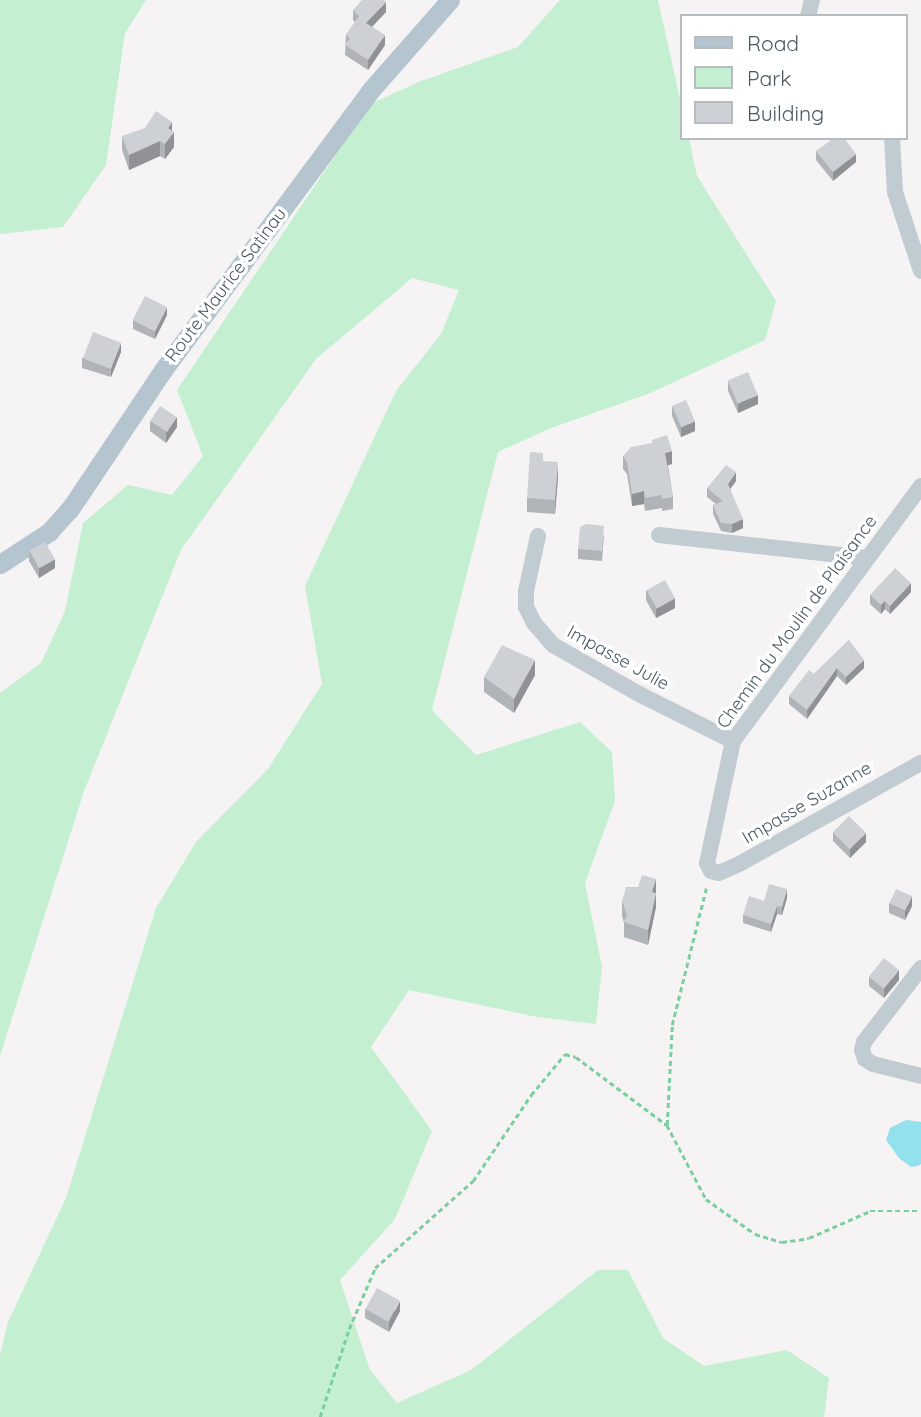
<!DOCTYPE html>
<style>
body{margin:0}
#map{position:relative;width:921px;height:1417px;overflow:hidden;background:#f5f3f3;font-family:Quicksand,sans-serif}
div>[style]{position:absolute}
.green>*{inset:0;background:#c4f0d1}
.water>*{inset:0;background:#92e1ec}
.path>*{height:2.5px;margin-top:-1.25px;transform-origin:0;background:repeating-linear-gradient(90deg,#7bcf9e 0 5px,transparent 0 8.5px)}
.minor>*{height:16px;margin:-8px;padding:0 8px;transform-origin:8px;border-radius:8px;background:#c1cbd2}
.major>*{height:19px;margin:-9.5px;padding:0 9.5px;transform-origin:9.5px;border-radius:9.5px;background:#b4c5d0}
.wall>*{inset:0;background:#b0b3b7}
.shaded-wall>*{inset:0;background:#909295}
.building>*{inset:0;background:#cdd0d5;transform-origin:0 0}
span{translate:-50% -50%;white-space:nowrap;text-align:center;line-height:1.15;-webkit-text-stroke:7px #fff;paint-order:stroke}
.street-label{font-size:18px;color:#4a5861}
.legend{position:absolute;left:680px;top:14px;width:228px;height:126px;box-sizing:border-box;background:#fff;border:2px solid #b7bcc0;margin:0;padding:9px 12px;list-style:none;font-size:21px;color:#4a5861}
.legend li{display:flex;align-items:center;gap:14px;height:35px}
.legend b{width:35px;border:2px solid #b7bcc0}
</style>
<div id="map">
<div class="green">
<div style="clip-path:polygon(0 0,146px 0,125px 33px,106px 165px,63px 227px,0 234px)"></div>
<div style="clip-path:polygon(560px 0,658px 0,681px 103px,681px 138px,689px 138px,697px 176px,776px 301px,765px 340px,648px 394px,551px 428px,498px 452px,432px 710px,476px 755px,580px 722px,612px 752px,615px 801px,585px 883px,602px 967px,596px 1024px,537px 1017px,409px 990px,371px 1047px,432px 1131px,395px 1219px,340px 1280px,370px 1370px,397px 1403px,471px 1370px,598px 1270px,628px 1270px,663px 1338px,704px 1366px,787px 1350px,829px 1378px,824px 1417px,0 1417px,0 1355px,8px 1322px,66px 1198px,156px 908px,196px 842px,268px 769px,322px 684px,305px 586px,396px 391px,441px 334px,459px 290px,412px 278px,316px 359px,181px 550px,84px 791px,0 1056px,0 693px,41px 663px,65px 611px,83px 523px,128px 485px,172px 495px,203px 456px,177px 390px,370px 104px,421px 81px,518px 47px)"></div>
</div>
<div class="water">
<div style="clip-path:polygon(906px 1120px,921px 1122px,921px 1164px,918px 1166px,911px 1167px,899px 1158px,886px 1140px,890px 1128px)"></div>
</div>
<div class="path">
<div style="left:667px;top:1125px;width:100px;rotate:-87.1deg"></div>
<div style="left:672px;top:1025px;width:144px;rotate:-76deg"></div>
<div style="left:320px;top:1417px;width:93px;rotate:-71.8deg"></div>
<div style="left:349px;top:1329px;width:66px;rotate:-66.9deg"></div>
<div style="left:375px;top:1268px;width:131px;rotate:-41.6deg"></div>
<div style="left:473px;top:1181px;width:104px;rotate:-56deg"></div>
<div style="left:531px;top:1095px;width:53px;rotate:-50.3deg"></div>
<div style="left:565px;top:1054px;width:11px;rotate:15deg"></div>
<div style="left:576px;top:1057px;width:114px;rotate:36.8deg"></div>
<div style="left:667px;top:1125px;width:84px;rotate:62.2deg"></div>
<div style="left:706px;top:1199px;width:60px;rotate:35.5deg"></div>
<div style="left:755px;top:1234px;width:28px;rotate:17deg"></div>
<div style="left:782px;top:1242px;width:27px;rotate:-8deg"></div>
<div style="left:809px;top:1238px;width:67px;rotate:-23.9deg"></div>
<div style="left:870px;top:1211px;width:51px"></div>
</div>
<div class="minor">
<div style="left:808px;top:16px;width:16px;rotate:-76deg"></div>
<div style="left:892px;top:138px;width:54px;rotate:86.8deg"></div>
<div style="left:895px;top:192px;width:83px;rotate:71.8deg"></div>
<div style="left:921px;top:486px;width:317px;rotate:126.4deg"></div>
<div style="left:733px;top:741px;width:125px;rotate:102deg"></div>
<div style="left:707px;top:863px;width:9px;rotate:63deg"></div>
<div style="left:711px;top:871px;width:8px;rotate:14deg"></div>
<div style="left:719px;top:873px;width:24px;rotate:-24deg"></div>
<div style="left:741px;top:863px;width:206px;rotate:-29.1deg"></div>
<div style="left:659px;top:535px;width:209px;rotate:6.3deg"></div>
<div style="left:538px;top:536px;width:56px;rotate:102.3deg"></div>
<div style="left:526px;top:591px;width:16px;rotate:90deg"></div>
<div style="left:526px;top:607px;width:18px;rotate:63deg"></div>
<div style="left:534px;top:623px;width:29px;rotate:49deg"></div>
<div style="left:553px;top:645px;width:99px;rotate:29.7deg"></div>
<div style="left:639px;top:694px;width:105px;rotate:26.6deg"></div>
<div style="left:921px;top:968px;width:93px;rotate:127.6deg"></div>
<div style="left:864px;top:1042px;width:8px;rotate:104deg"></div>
<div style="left:862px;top:1050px;width:9px;rotate:72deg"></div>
<div style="left:865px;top:1059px;width:9px;rotate:32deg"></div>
<div style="left:873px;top:1064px;width:49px;rotate:14deg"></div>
</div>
<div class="major">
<div style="left:0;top:564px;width:59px;rotate:-33.1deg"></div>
<div style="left:49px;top:532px;width:31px;rotate:-48deg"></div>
<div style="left:70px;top:509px;width:167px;rotate:-56.2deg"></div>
<div style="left:163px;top:370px;width:347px;rotate:-53.4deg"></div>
<div style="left:370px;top:91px;width:121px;rotate:-48.7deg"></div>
</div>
<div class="wall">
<div style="clip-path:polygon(353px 10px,386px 12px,372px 27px,385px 45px,368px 70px,345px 55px,346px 35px,355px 22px,353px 20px)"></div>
<div style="clip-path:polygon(172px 130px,174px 147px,165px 159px,160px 156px,129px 170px,122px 150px,122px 136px)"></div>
<div style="clip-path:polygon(816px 151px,856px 162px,833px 181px,816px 160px)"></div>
<div style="clip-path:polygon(167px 315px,155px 339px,133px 329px,133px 320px)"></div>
<div style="clip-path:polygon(121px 352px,111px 377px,82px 368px,82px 358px)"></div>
<div style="clip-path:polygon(728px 381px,758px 404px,738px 413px,728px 391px)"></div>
<div style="clip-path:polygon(672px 406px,695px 431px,681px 437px,672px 416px)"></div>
<div style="clip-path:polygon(150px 421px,177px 427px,166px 443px,150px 431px)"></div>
<div style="clip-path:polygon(652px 440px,672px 464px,668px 465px,673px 497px,673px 509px,662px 511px,662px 508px,645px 511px,644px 504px,632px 506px,627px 474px,623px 469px,623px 456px,652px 443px)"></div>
<div style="clip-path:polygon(543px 461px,558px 477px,555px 514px,527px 512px,527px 498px)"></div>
<div style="clip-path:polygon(736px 481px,730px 489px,743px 528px,732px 533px,721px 531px,713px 514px,713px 505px,716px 504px,707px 497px,707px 488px)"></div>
<div style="clip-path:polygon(604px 535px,602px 561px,578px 559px,578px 549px)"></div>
<div style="clip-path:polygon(29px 551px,55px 568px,39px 578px,29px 561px)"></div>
<div style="clip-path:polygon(646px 590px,675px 608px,656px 618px,646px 600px)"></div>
<div style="clip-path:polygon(911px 592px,890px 614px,885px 609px,881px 614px,870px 604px,870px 595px)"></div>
<div style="clip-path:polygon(849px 640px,864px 668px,846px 685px,837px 676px,807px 719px,789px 704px,789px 696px,814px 674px)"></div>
<div style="clip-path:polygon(535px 675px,514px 713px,484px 692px,484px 677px)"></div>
<div style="clip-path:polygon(833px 832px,866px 842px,850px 858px,833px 841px)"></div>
<div style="clip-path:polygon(656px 879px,656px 907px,648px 945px,624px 937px,624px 923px,622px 916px,622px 901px,638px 887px)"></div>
<div style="clip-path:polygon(787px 898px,782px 915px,777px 914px,771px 932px,743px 923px,743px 915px,764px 901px)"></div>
<div style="clip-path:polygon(889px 903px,912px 906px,905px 920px,889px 913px)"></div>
<div style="clip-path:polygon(869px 977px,899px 980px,884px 998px,869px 986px)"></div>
<div style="clip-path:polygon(365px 1309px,400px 1311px,389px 1332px,365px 1318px)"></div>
</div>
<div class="shaded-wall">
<div style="clip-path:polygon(386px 2px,386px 12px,366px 33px,366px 23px)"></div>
<div style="clip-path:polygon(385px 35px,385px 45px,368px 70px,368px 60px)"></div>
<div style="clip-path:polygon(172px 122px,172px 135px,174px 132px,174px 147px,165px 159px,165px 144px,168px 128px)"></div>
<div style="clip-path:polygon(160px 141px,160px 156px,129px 170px,129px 155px)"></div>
<div style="clip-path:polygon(856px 154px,856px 162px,833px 181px,833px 172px)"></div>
<div style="clip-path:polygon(167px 307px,167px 315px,155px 339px,155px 331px)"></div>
<div style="clip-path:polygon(121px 343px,121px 352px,111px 377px,111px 368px)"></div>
<div style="clip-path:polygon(758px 395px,758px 404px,738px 413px,738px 404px)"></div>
<div style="clip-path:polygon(177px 417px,177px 427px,166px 443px,166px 433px)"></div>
<div style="clip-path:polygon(695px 421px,695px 431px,681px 437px,681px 428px)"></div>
<div style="clip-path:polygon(672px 451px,672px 464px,665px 466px,665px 453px)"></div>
<div style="clip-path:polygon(558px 462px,558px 477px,555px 514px,555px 500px)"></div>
<div style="clip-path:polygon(736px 472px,736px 481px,728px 492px,728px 484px)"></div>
<div style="clip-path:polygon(644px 491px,644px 504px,632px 506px,632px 494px)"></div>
<div style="clip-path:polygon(743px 519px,743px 528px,732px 533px,732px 524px)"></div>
<div style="clip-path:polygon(55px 559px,55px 568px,39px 578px,39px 568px)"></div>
<div style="clip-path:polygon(911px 583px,911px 592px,890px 614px,890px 606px)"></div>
<div style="clip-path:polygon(675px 598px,675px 608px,656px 618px,656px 609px)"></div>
<div style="clip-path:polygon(885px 601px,885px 609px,881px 614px,881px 605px)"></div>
<div style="clip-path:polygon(535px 660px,535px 675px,514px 713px,514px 699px)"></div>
<div style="clip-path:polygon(864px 660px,864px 668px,846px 685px,846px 677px)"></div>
<div style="clip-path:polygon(837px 668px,837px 676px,807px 719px,807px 710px)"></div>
<div style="clip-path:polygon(866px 833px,866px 842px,850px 858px,850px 849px)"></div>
<div style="clip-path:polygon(656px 879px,656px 894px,652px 892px)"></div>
<div style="clip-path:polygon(787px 889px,787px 898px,782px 915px,782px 907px)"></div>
<div style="clip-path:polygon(656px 893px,656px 907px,648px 945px,648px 930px)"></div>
<div style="clip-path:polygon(912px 896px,912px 906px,905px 920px,905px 911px)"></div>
<div style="clip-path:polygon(777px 906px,777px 914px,771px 932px,771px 924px)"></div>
<div style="clip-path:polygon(899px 970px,899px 980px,884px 998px,884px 989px)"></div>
<div style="clip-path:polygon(400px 1301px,400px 1311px,389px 1332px,389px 1322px)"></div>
</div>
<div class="building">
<div style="clip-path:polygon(362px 0,384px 0,386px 2px,366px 23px,385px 35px,368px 60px,345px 45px,350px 38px,346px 35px,359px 16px,353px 10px)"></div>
<div style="clip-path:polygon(156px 111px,172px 122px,168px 128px,174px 132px,165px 144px,160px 141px,129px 155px,122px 136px,145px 128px)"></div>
<div style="clip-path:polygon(834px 138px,844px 138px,856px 154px,833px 172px,816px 151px)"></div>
<div style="left:145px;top:296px;width:25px;height:27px;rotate:27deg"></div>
<div style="left:93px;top:332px;width:30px;height:28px;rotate:21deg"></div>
<div style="left:748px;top:372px;width:25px;height:22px;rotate:67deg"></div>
<div style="left:686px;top:400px;width:23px;height:15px;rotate:67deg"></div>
<div style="left:160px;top:406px;width:20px;height:18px;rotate:33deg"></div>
<div style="clip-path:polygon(667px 435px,672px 451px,665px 453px,673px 497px,662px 499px,662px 495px,645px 498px,644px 491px,632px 494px,627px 462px,623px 456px,631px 447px,652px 443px,652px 440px)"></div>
<div style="clip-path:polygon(530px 452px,543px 453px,543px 461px,558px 462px,555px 500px,527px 498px)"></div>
<div style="clip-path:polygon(726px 465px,736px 472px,728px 484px,743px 519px,732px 524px,721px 523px,713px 505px,723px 501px,707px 488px)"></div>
<div style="clip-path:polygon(586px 524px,604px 526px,602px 551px,578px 549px,580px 527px)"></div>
<div style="left:45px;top:542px;width:20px;height:18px;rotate:60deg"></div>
<div style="clip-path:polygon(895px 568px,911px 583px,890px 606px,885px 601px,881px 605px,870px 595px)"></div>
<div style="left:665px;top:580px;width:21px;height:21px;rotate:61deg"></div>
<div style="clip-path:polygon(849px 640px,864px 660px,846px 677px,837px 668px,807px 710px,789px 696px,809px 670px,814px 674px)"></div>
<div style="clip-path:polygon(502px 645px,535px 660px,514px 699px,484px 677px)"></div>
<div style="left:849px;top:816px;width:24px;height:23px;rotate:45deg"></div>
<div style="clip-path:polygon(642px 875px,656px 879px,652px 892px,656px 893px,648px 930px,624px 922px,627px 915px,622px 901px,626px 887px,638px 887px)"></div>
<div style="clip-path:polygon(769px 884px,787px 889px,782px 907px,777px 906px,771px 924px,743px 915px,749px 896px,764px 901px)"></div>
<div style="left:896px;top:889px;width:17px;height:16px;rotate:24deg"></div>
<div style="left:884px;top:958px;width:19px;height:24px;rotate:39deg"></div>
<div style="left:377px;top:1288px;width:26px;height:24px;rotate:29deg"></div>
</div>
<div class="street-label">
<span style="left:226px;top:285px;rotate:-53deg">Route Maurice Satinau</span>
<span style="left:797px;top:622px;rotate:-54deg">Chemin du Moulin de Plaisance</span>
<span style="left:618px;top:658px;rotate:29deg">Impasse Julie</span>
<span style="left:807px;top:803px;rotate:-30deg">Impasse Suzanne</span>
</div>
<ul class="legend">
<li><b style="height:9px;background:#b4c5d0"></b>Road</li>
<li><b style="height:19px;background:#c4f0d1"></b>Park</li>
<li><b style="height:19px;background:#cdd0d5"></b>Building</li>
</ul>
</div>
